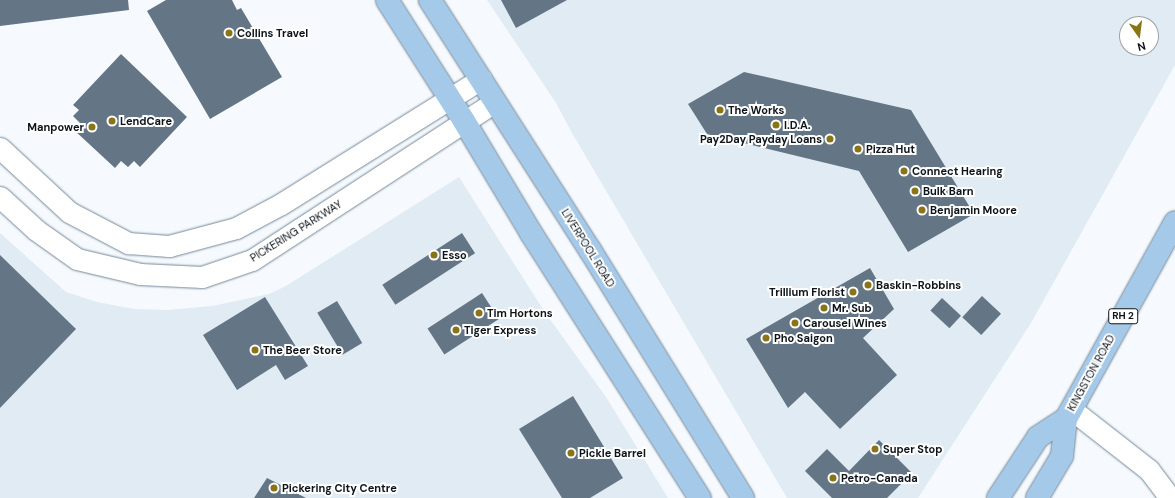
<!DOCTYPE html>
<style>
body{margin:0}
#map{position:relative;width:1175px;height:498px;overflow:hidden;background:#f6fafe;font-family:"DM Sans",sans-serif}
div>[style]{position:absolute}
.built>*{inset:0;background:#e0ebf4}
.building>*{inset:0;background:#647686;transform-origin:0 0}
.roads{filter:drop-shadow(0 0 1px #758798) drop-shadow(0 0 1px #758798)}
.minor>*{height:21px;margin:-10.5px;padding:0 10.5px;transform-origin:10.5px;border-radius:10.5px;background:#fff}
.major>*{height:22px;margin:-11px;padding:0 11px;transform-origin:11px;border-radius:11px;background:#a5c9e8}
.dots>*{width:11px;height:11px;translate:-50% -50%;box-sizing:border-box;border:2px solid #fff;border-radius:50%}
span{translate:-50% -50%;white-space:nowrap;text-align:center;line-height:1.15;-webkit-text-stroke:4px #fff;paint-order:stroke}
.shield-label span{padding:1px 3px;background:#fff;border:1px solid;border-radius:3px;-webkit-text-stroke-width:0}
.shield-label{font-size:10px;color:#0d141a;font-weight:700}
.poi-label{font-size:11px;color:#0d141a;font-weight:700}
.left{translate:0 -50%;text-align:left}
.right{translate:-100% -50%;text-align:right}
.street-label{font-size:11px;color:#0d141a}
.north{position:absolute;left:1119px;top:16px;width:40px;height:40px;box-sizing:border-box;background:#fff;border:1px solid #9ea1a3;border-radius:50%;rotate:166deg;font-size:11px;font-weight:700;line-height:16px;text-align:center;color:#0d141a}
.north::after{content:'';display:block;margin:auto;width:14px;height:18px;background:#897518;clip-path:polygon(50% 0,100% 100%,50% 72%,0 100%)}
</style>
<div id="map">
<div class="built">
<div style="clip-path:polygon(evenodd,487px 0,1175px 0,1175px 65px,1031px 323px,918px 498px,787px 498px,572px 133px,556px 103px,487px 0,1127px 24px,1151px 24px,1151px 48px,1127px 48px,1127px 24px)"></div>
<div style="clip-path:polygon(459px 177px,544px 311px,606px 397px,668px 498px,0 498px,0 233px,66px 292px,97px 302px,134px 309px,168px 310px,212px 306px,269px 294px,286px 286px)"></div>
</div>
<div class="building">
<div style="clip-path:polygon(0 0,128px 0,129px 10px,0 26px)"></div>
<div style="clip-path:polygon(166px 0,232px 0,237px 10px,241px 8px,282px 77px,210px 119px,147px 11px)"></div>
<div style="clip-path:polygon(501px 0,567px 0,516px 28px)"></div>
<div style="clip-path:polygon(121px 54px,187px 117px,140px 167px,134px 161px,128px 167px,121px 161px,115px 168px,74px 130px,80px 123px,73px 116px,79px 110px,73px 105px)"></div>
<div style="clip-path:polygon(744px 72px,911px 110px,974px 214px,908px 252px,859px 171px,707px 134px,688px 104px)"></div>
<div style="left:462px;top:233px;width:24px;height:95px;rotate:57deg"></div>
<div style="clip-path:polygon(0 255px,76px 329px,0 408px)"></div>
<div style="clip-path:polygon(870px 268px,894px 309px,863px 338px,897px 375px,840px 429px,805px 392px,788px 408px,746px 339px)"></div>
<div style="left:482px;top:293px;width:31px;height:65px;rotate:57deg"></div>
<div style="left:982px;top:296px;width:26px;height:29px;rotate:43deg"></div>
<div style="clip-path:polygon(265px 297px,308px 366px,285px 380px,276px 365px,237px 390px,203px 335px)"></div>
<div style="left:942px;top:298px;width:26px;height:17px;rotate:43deg"></div>
<div style="left:337px;top:301px;width:49px;height:23px;rotate:59deg"></div>
<div style="clip-path:polygon(573px 396px,623px 478px,590px 498px,562px 498px,519px 429px)"></div>
<div style="clip-path:polygon(879px 440px,912px 473px,887px 498px,832px 498px,805px 471px,827px 449px,849px 471px)"></div>
<div style="clip-path:polygon(267px 478px,306px 498px,254px 498px)"></div>
</div>
<div class="roads">
<div class="minor">
<div style="left:0;top:148px;width:94px;rotate:42.8deg"></div>
<div style="left:69px;top:212px;width:67px;rotate:27.7deg"></div>
<div style="left:128px;top:243px;width:41px;rotate:4.2deg"></div>
<div style="left:169px;top:246px;width:69px;rotate:-15deg"></div>
<div style="left:236px;top:228px;width:51px;rotate:-28.1deg"></div>
<div style="left:281px;top:204px;width:236px;rotate:-32deg"></div>
<div style="left:0;top:197px;width:49px;rotate:42.5deg"></div>
<div style="left:36px;top:230px;width:50px;rotate:35.3deg"></div>
<div style="left:77px;top:259px;width:65px;rotate:13.4deg"></div>
<div style="left:140px;top:274px;width:62px;rotate:2.8deg"></div>
<div style="left:202px;top:277px;width:53px;rotate:-18.8deg"></div>
<div style="left:252px;top:260px;width:289px;rotate:-33.1deg"></div>
<div style="left:1071px;top:409px;width:99px;rotate:38deg"></div>
<div style="left:1149px;top:470px;width:35px;rotate:53deg"></div>
</div>
<div class="major">
<div style="left:387px;top:0;width:143px;rotate:57.5deg"></div>
<div style="left:464px;top:121px;width:131px;rotate:59.1deg"></div>
<div style="left:531px;top:233px;width:314px;rotate:57.5deg"></div>
<div style="left:430px;top:0;width:297px;rotate:57.4deg"></div>
<div style="left:590px;top:250px;width:291px;rotate:58.3deg"></div>
<div style="left:998px;top:498px;width:73px;rotate:-56.7deg"></div>
<div style="left:1038px;top:437px;width:33px;rotate:-33deg"></div>
<div style="left:1037px;top:498px;width:49px;rotate:-59.2deg"></div>
<div style="left:1062px;top:456px;width:37px;rotate:-84deg"></div>
<div style="left:1066px;top:419px;width:225px;rotate:-61deg"></div>
</div>
</div>
<div class="dots">
<div style="left:229px;top:33px;background:#897518"></div>
<div style="left:720px;top:110px;background:#897518"></div>
<div style="left:112px;top:121px;background:#897518"></div>
<div style="left:776px;top:125px;background:#897518"></div>
<div style="left:92px;top:127px;background:#897518"></div>
<div style="left:830px;top:139px;background:#897518"></div>
<div style="left:858px;top:149px;background:#897518"></div>
<div style="left:904px;top:171px;background:#897518"></div>
<div style="left:915px;top:191px;background:#897518"></div>
<div style="left:922px;top:210px;background:#897518"></div>
<div style="left:434px;top:255px;background:#897518"></div>
<div style="left:868px;top:285px;background:#897518"></div>
<div style="left:853px;top:292px;background:#897518"></div>
<div style="left:824px;top:308px;background:#897518"></div>
<div style="left:479px;top:313px;background:#897518"></div>
<div style="left:795px;top:323px;background:#897518"></div>
<div style="left:456px;top:330px;background:#897518"></div>
<div style="left:766px;top:338px;background:#897518"></div>
<div style="left:255px;top:350px;background:#897518"></div>
<div style="left:875px;top:449px;background:#897518"></div>
<div style="left:571px;top:453px;background:#897518"></div>
<div style="left:833px;top:478px;background:#897518"></div>
<div style="left:274px;top:488px;background:#897518"></div>
</div>
<div class="shield-label">
<span style="left:1123px;top:316px">RH 2</span>
</div>
<div class="poi-label">
<span class="left" style="left:237px;top:33px">Collins Travel</span>
<span class="left" style="left:728px;top:110px">The Works</span>
<span class="left" style="left:120px;top:121px">LendCare</span>
<span class="left" style="left:784px;top:125px">I.D.A.</span>
<span class="right" style="left:84px;top:127px">Manpower</span>
<span class="right" style="left:822px;top:139px">Pay2Day Payday Loans</span>
<span class="left" style="left:866px;top:149px">Pizza Hut</span>
<span class="left" style="left:912px;top:171px">Connect Hearing</span>
<span class="left" style="left:923px;top:191px">Bulk Barn</span>
<span class="left" style="left:930px;top:210px">Benjamin Moore</span>
<span class="left" style="left:442px;top:255px">Esso</span>
<span class="left" style="left:876px;top:285px">Baskin-Robbins</span>
<span class="right" style="left:845px;top:292px">Trillium Florist</span>
<span class="left" style="left:832px;top:308px">Mr. Sub</span>
<span class="left" style="left:487px;top:313px">Tim Hortons</span>
<span class="left" style="left:803px;top:323px">Carousel Wines</span>
<span class="left" style="left:464px;top:330px">Tiger Express</span>
<span class="left" style="left:774px;top:338px">Pho Saigon</span>
<span class="left" style="left:263px;top:350px">The Beer Store</span>
<span class="left" style="left:883px;top:449px">Super Stop</span>
<span class="left" style="left:579px;top:453px">Pickle Barrel</span>
<span class="left" style="left:841px;top:478px">Petro-Canada</span>
<span class="left" style="left:282px;top:488px">Pickering City Centre</span>
</div>
<div class="street-label">
<span style="left:296px;top:231px;rotate:-32deg">PICKERING PARKWAY</span>
<span style="left:588px;top:248px;rotate:58deg">LIVERPOOL ROAD</span>
<span style="left:1091px;top:373px;rotate:-61deg">KINGSTON ROAD</span>
</div>
<div class="north">N</div>
</div>
